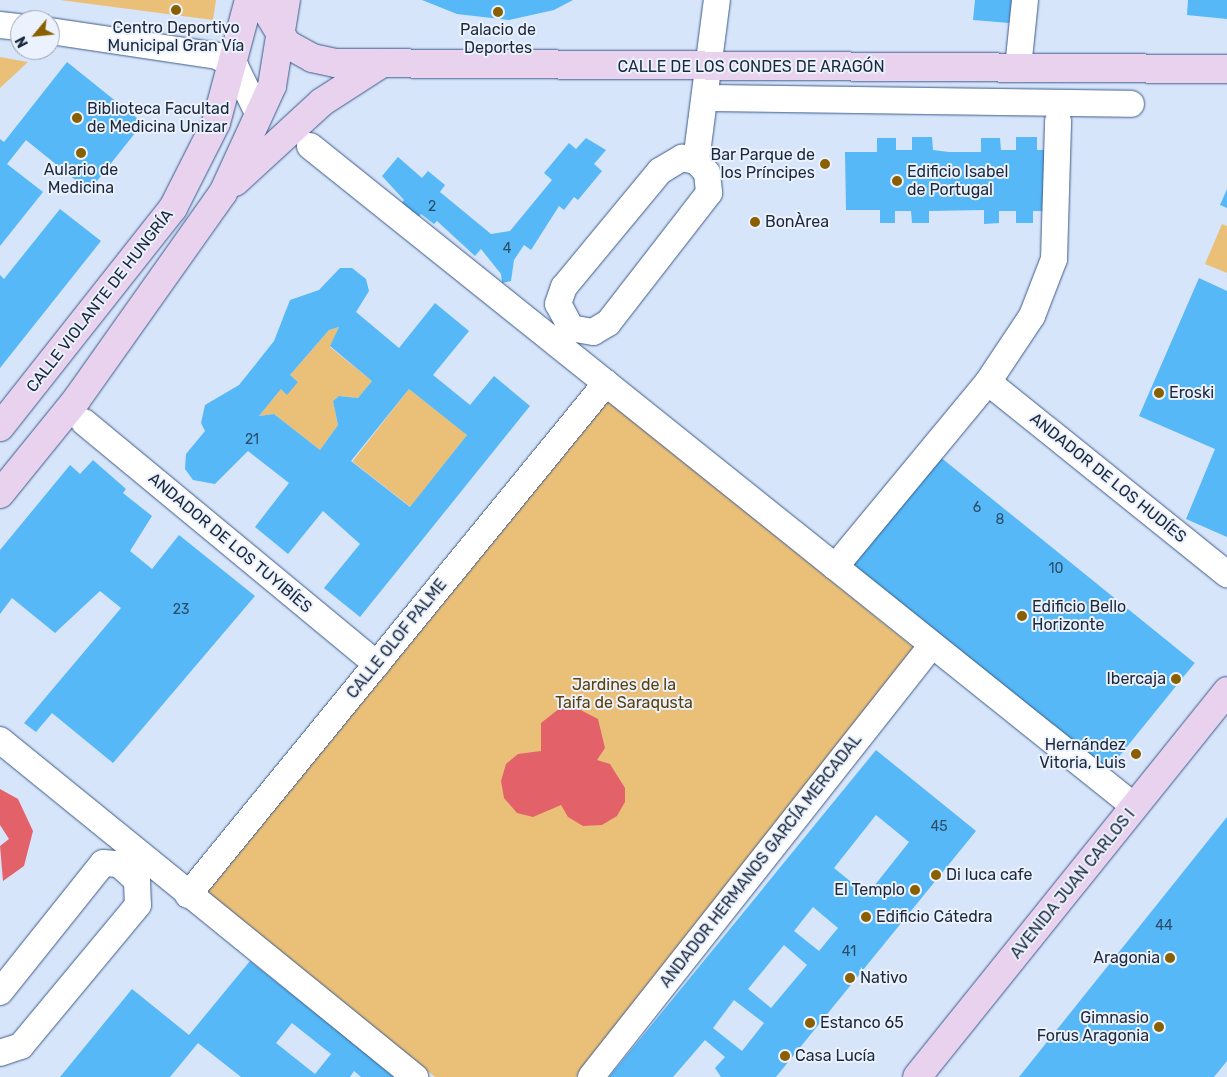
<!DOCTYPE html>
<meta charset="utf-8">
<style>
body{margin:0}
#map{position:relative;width:1227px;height:1077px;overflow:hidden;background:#d7e5fb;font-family:Rubik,sans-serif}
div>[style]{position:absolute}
.green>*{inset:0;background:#eac079;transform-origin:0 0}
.water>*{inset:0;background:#e3626a}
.building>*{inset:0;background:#56b8f6;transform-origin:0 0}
.roads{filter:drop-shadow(0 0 1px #3d5b89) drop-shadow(0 0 1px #3d5b89)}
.street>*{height:26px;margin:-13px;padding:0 13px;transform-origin:13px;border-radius:13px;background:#fff}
.secondary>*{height:28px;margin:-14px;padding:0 14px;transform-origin:14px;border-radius:14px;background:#e8d2ee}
.dots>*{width:14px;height:14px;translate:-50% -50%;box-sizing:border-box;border:2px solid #ebf2fd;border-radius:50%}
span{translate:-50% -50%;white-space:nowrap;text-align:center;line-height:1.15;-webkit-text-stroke:4px #ebf2fd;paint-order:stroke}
.number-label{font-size:14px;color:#2a4d6b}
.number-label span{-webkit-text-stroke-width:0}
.poi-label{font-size:16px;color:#1c293d}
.left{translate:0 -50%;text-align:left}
.right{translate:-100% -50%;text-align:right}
.street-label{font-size:16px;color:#1c293d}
.park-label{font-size:16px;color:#5c410a}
.north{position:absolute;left:10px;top:10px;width:50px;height:50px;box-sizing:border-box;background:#ebf2fd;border:1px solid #98a2b0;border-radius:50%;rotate:242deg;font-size:14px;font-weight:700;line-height:20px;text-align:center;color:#1c293d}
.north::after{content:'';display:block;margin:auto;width:18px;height:22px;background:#895f00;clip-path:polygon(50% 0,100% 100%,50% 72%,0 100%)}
</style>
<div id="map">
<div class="green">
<div style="clip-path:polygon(60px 0,216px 0,213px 20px)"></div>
<div style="clip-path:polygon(0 57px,28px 62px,0 88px)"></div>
<div style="clip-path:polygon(1222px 224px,1227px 226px,1227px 273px,1205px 264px)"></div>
<div style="clip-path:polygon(339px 327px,330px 347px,372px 381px,358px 398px,339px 396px,333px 401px,338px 425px,320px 450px,274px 414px,259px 416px,281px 389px,287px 394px,298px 382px,290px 375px,329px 330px)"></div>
<div style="left:409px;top:389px;width:74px;height:92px;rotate:38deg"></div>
<div style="clip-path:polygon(602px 396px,918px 651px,576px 1077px,435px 1077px,205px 892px)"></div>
</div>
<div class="water">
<div style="clip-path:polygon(573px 706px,598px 719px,605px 748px,597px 760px,610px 764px,625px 788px,625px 802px,617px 816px,602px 825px,583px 826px,568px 817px,561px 805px,533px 817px,517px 813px,504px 798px,501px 781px,506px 764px,518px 754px,541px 751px,541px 723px,560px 708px)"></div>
<div style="clip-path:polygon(0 789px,18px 799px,33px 831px,24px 866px,3px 881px,0 846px,9px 839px,0 825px)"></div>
</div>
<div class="building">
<div style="clip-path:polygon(422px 0,573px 0,554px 10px,509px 20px,457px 14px)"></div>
<div style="clip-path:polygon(975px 0,1012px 0,1009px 23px,973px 20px)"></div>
<div style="clip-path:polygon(1188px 0,1227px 0,1227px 19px,1187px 15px)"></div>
<div style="clip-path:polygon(67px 62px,143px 123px,89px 191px,26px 140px,7px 164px,43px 192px,0 246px,0 139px,4px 142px)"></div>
<div style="clip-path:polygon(912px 137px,932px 137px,933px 150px,949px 152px,981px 152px,981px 138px,1000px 138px,1001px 150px,1016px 150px,1016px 137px,1037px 137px,1037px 150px,1053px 150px,1054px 211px,1033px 211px,1033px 223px,1016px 223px,1016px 211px,999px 211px,999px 223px,984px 224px,984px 210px,929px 211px,929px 223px,912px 223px,911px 211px,895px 211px,895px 223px,880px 223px,880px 210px,846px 210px,845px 152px,877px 152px,877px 138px,896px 138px,896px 150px,912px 150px)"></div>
<div style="clip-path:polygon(586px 138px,606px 150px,594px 164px,602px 171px,578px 200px,574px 197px,564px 210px,559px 206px,531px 250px,524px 245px,514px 260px,511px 281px,502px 283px,501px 274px,481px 249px,475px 256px,437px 221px,434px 224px,421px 214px,418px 218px,401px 204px,404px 200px,382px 176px,398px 157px,422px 178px,428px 171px,445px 185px,440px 192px,491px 234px,510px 231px,552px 180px,544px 173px,569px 143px,576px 149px)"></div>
<div style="clip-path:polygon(1227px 189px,1227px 208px,1220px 205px)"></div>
<div style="clip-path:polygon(60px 209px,101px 241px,0 368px,0 275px,4px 279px)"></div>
<div style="clip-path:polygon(evenodd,340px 268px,352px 268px,366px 279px,369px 291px,356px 312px,399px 348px,435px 303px,469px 331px,433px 375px,470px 405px,494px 376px,530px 406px,360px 617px,324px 588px,360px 544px,323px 511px,288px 554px,255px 527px,289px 483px,248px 451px,215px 484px,193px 480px,185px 469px,186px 454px,205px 431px,201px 423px,205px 405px,239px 385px,274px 341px,290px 300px,319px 290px,340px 268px,339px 327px,330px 346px,372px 381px,358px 398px,339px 396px,333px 401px,338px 425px,320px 450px,274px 414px,259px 416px,281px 389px,287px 395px,298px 382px,290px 375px,329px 330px,339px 327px,340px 268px,409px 389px,467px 435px,410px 507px,351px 461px,409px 389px)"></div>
<div style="clip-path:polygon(1199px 278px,1227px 291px,1227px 537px,1186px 519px,1215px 449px,1139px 416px)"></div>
<div style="left:939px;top:456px;width:329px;height:145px;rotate:39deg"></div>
<div style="clip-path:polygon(93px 460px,126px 489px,123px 493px,152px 516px,130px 551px,152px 569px,179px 535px,255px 596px,113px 763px,52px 713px,36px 732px,24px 723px,121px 608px,100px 591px,55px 633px,12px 598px,0 614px,0 550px,70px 465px,80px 474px)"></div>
<div style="clip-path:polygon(evenodd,876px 750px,976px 831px,776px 1077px,721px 1077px,715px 1068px,725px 1057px,705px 1040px,673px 1077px,609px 1077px,876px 750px,876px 815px,909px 842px,867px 895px,834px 868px,876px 815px,876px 750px,813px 907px,838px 928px,819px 951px,794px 931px,813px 907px,876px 750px,784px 945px,807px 965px,771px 1008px,748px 989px,784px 945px,876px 750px,734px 1000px,764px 1023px,742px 1051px,713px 1028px,734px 1000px)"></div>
<div style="clip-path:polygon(1227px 817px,1227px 1061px,1214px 1077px,1019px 1077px)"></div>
<div style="clip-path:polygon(evenodd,250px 961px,396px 1077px,361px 1077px,354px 1071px,350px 1077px,241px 1077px,198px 1043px,170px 1077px,60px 1077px,132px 989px,189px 1035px,250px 961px,292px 1023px,331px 1054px,315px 1074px,276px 1043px,292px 1023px)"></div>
</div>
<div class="roads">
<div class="street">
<div style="left:0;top:25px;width:20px;rotate:6deg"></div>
<div style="left:50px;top:31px;width:169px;rotate:8.5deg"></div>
<div style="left:217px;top:56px;width:21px;rotate:29deg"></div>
<div style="left:235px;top:66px;width:52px;rotate:63.9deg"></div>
<div style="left:1018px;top:68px;width:68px;rotate:-84.1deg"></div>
<div style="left:706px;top:98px;width:425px;rotate:0.8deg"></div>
<div style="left:310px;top:146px;width:1057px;rotate:38.7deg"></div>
<div style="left:682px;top:158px;width:14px;rotate:12deg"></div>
<div style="left:696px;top:161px;width:16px;rotate:47deg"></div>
<div style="left:707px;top:173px;width:20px;rotate:84deg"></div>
<div style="left:709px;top:193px;width:165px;rotate:127.8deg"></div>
<div style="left:608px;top:323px;width:17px;rotate:149deg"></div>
<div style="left:593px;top:332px;width:22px;rotate:-170deg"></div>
<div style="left:571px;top:328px;width:27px;rotate:-118deg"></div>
<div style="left:558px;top:304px;width:18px;rotate:-71deg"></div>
<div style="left:564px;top:287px;width:151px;rotate:-50.4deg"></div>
<div style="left:660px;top:171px;width:26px;rotate:-31deg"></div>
<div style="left:696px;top:161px;width:162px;rotate:-82.6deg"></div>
<div style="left:988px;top:382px;width:307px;rotate:38.8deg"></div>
<div style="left:84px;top:422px;width:380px;rotate:39.6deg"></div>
<div style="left:835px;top:567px;width:240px;rotate:-50.4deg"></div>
<div style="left:988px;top:382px;width:79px;rotate:-56.3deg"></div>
<div style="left:1032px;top:316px;width:61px;rotate:-68.9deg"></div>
<div style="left:1054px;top:259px;width:138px;rotate:-88.3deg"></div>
<div style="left:0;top:740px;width:535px;rotate:39.08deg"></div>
<div style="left:188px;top:895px;width:661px;rotate:-50.77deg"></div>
<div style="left:0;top:992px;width:165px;rotate:-51.4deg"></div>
<div style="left:103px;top:863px;width:16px;rotate:4deg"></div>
<div style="left:119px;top:864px;width:24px;rotate:42deg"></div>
<div style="left:137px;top:880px;width:25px;rotate:88deg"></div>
<div style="left:138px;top:905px;width:183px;rotate:129.7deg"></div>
<div style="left:21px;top:1046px;width:22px;rotate:162deg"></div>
<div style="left:591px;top:1077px;width:550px;rotate:-51.71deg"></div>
</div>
<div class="secondary">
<div style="left:260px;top:0;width:52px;rotate:58.5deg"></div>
<div style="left:287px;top:44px;width:29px;rotate:29deg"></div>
<div style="left:312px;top:58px;width:25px;rotate:12deg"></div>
<div style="left:336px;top:63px;width:891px;rotate:0.39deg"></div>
<div style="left:235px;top:182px;width:118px;rotate:-42.6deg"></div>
<div style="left:322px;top:102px;width:70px;rotate:-32.8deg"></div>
<div style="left:0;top:427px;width:279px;rotate:-51.7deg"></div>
<div style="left:173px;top:208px;width:95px;rotate:-63.2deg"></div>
<div style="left:216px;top:123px;width:127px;rotate:-75deg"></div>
<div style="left:0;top:494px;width:122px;rotate:-51deg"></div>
<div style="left:77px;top:399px;width:252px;rotate:-54.7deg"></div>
<div style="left:223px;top:193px;width:118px;rotate:-65.4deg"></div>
<div style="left:272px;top:86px;width:87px;rotate:-80.8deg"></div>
<div style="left:917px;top:1077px;width:495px;rotate:-51.2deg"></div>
</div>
</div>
<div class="dots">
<div style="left:176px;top:10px;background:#895f00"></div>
<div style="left:498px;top:12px;background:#895f00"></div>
<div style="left:77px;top:118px;background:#895f00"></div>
<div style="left:81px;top:153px;background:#895f00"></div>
<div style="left:825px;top:164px;background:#895f00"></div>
<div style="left:897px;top:181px;background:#895f00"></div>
<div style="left:755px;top:222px;background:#895f00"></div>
<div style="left:1159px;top:393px;background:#895f00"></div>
<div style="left:1022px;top:616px;background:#895f00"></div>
<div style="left:1176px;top:679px;background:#895f00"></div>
<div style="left:1136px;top:754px;background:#895f00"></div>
<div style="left:936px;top:875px;background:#895f00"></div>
<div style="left:915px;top:890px;background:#895f00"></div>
<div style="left:866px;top:917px;background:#895f00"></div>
<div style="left:1170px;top:958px;background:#895f00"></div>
<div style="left:850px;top:978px;background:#895f00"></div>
<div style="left:810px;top:1023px;background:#895f00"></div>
<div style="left:1159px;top:1027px;background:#895f00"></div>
<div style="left:785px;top:1056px;background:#895f00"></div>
</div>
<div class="number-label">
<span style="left:432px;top:207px">2</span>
<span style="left:507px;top:249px">4</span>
<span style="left:252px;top:440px">21</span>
<span style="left:977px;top:508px">6</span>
<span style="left:1000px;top:520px">8</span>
<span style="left:1056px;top:569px">10</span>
<span style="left:181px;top:610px">23</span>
<span style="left:939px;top:827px">45</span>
<span style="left:1164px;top:926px">44</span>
<span style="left:849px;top:952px">41</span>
</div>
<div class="poi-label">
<span style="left:176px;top:37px">Centro Deportivo<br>Municipal Gran Vía</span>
<span style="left:498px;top:39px">Palacio de<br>Deportes</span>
<span class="left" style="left:87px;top:118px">Biblioteca Facultad<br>de Medicina Unizar</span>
<span class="right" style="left:815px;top:164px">Bar Parque de<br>los Príncipes</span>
<span style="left:81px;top:179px">Aulario de<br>Medicina</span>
<span class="left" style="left:907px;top:181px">Edificio Isabel<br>de Portugal</span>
<span class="left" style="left:765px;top:222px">BonÀrea</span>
<span class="left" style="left:1169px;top:393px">Eroski</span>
<span class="left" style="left:1032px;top:616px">Edificio Bello<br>Horizonte</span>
<span class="right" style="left:1166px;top:679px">Ibercaja</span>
<span class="right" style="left:1126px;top:754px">Hernández<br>Vitoria, Luis</span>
<span class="left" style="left:946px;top:875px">Di luca cafe</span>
<span class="right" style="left:905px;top:890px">El Templo</span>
<span class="left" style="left:876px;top:917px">Edificio Cátedra</span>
<span class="right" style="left:1160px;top:958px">Aragonia</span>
<span class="left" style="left:860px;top:978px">Nativo</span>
<span class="right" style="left:1149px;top:1027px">Gimnasio<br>Forus Aragonia</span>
<span class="left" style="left:820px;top:1023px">Estanco 65</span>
<span class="left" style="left:795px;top:1056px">Casa Lucía</span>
</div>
<div class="street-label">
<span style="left:751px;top:67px">CALLE DE LOS CONDES DE ARAGÓN</span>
<span style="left:100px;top:301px;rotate:-52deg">CALLE VIOLANTE DE HUNGRÍA</span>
<span style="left:1108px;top:478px;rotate:39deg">ANDADOR DE LOS HUDÍES</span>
<span style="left:230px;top:543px;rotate:40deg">ANDADOR DE LOS TUYIBÍES</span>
<span style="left:397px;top:639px;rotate:-51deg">CALLE OLOF PALME</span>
<span style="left:761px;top:861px;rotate:-52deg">ANDADOR HERMANOS GARCÍA MERCADAL</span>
<span style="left:1073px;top:884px;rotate:-51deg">AVENIDA JUAN CARLOS I</span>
</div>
<div class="park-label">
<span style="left:624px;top:694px">Jardines de la<br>Taifa de Saraqusta</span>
</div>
<div class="north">N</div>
</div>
